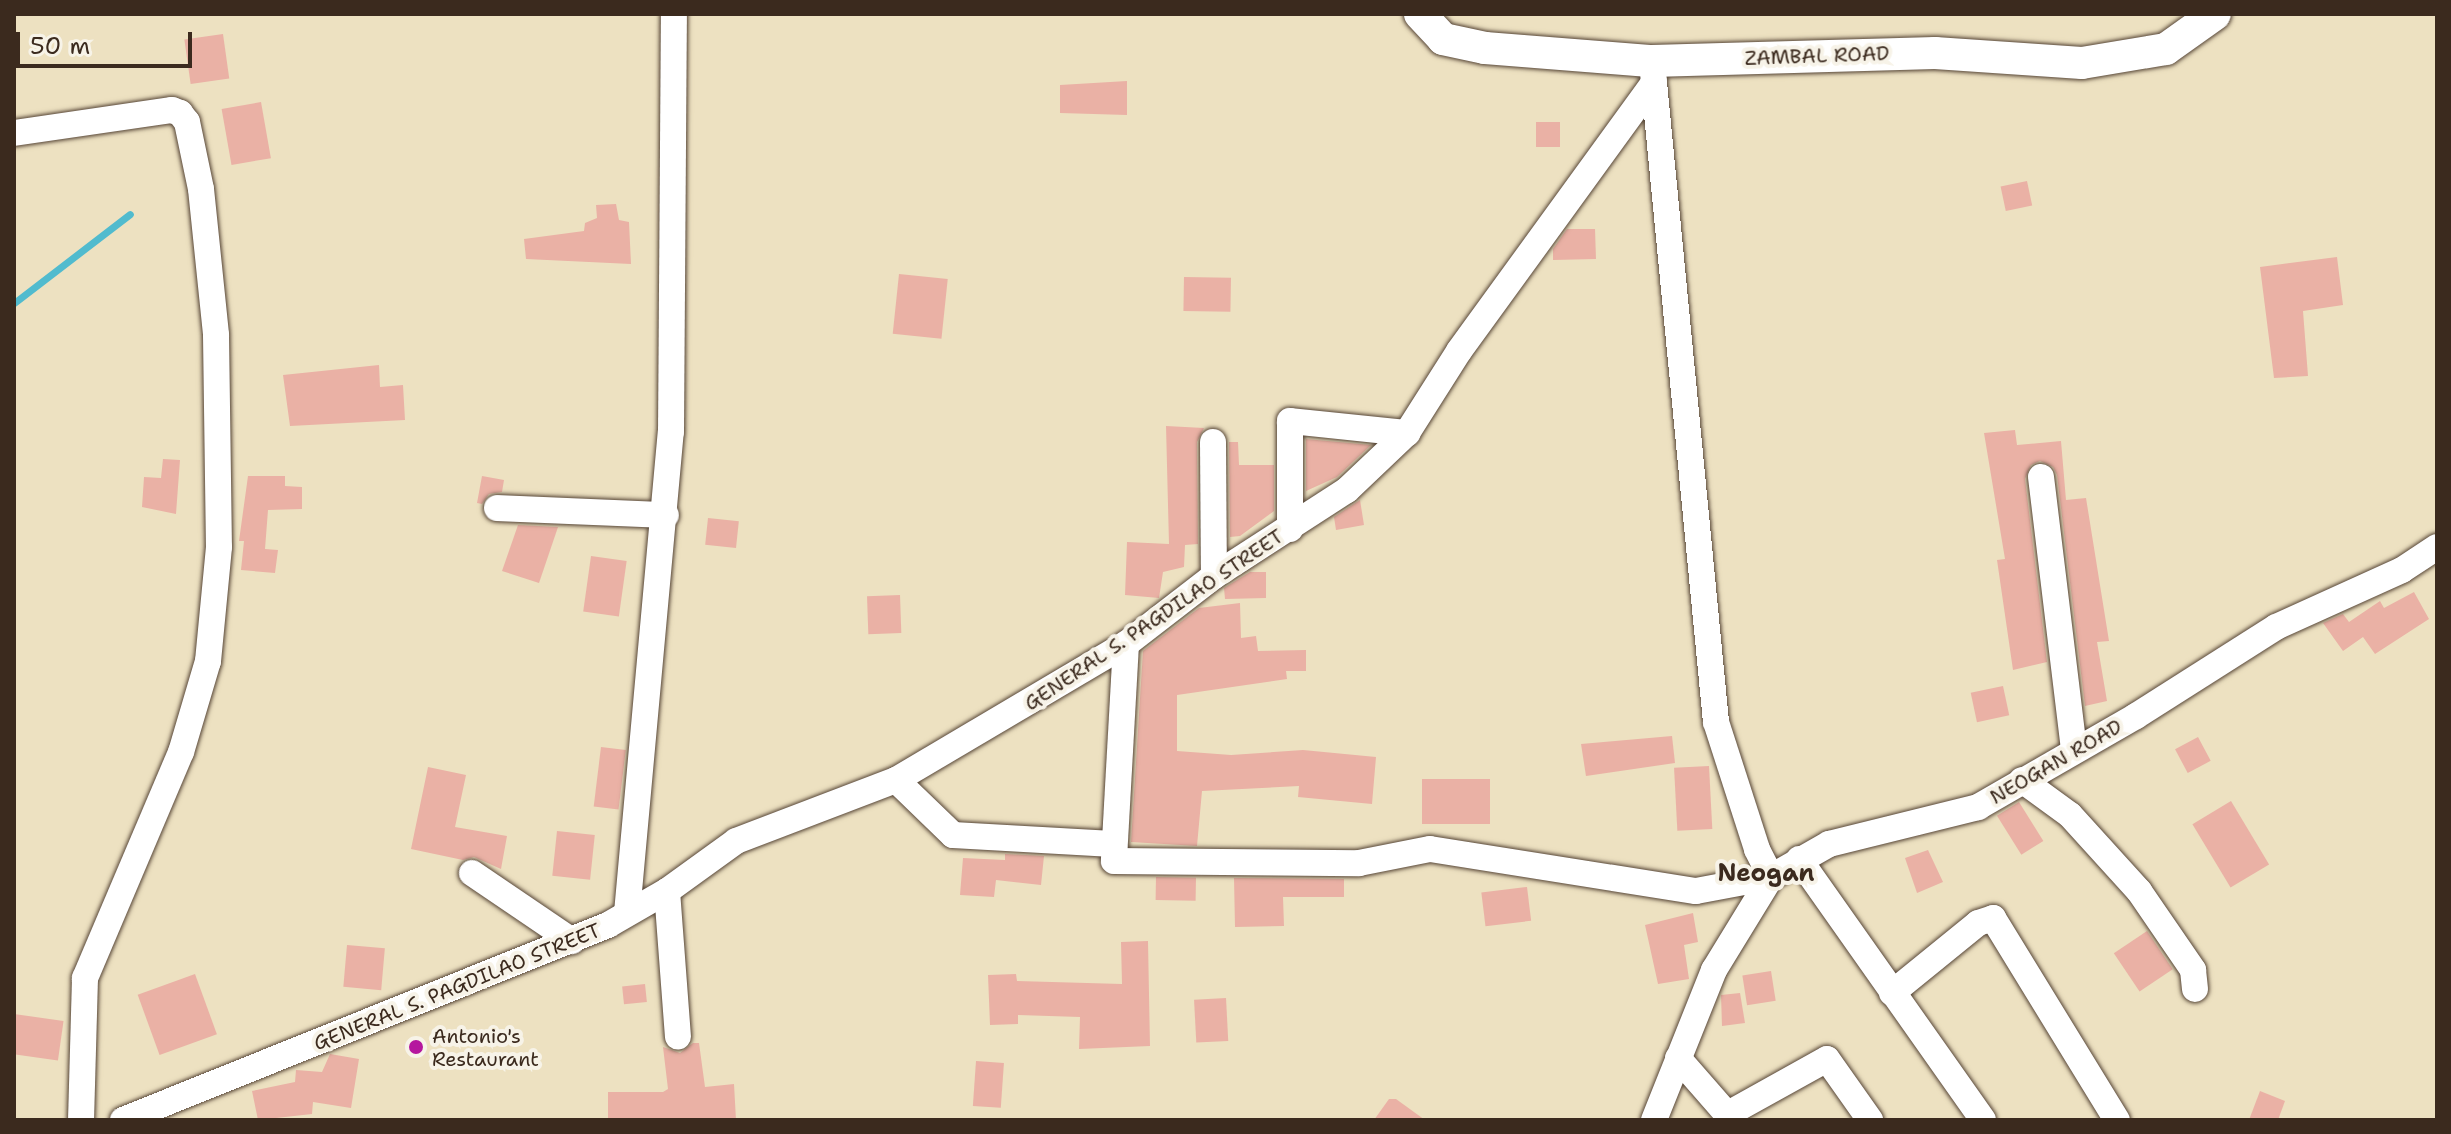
<!DOCTYPE html>
<style>
body{margin:0}
#map{position:relative;width:2451px;height:1134px;overflow:hidden;background:#ede1c1;font-family:"Shantell Sans",sans-serif}
div>[style]{position:absolute}
.stream>*{height:7px;margin:-3.5px;padding:0 3.5px;transform-origin:3.5px;border-radius:3.5px;background:#51bbce}
.building>*{inset:0;background:#eab1a5;transform-origin:0 0}
.roads{filter:drop-shadow(0 0 2px #564536) drop-shadow(0 0 2px #564536)}
.minor>*{height:26px;margin:-13px;padding:0 13px;transform-origin:13px;border-radius:13px;background:#fff}
.tertiary>*{height:32px;margin:-16px;padding:0 16px;transform-origin:16px;border-radius:16px;background:#fff}
.dots>*{width:22px;height:22px;translate:-50% -50%;box-sizing:border-box;border:4px solid #f7f3e8;border-radius:50%}
span{translate:-50% -50%;white-space:nowrap;text-align:center;line-height:1.15;-webkit-text-stroke:8px #f7f3e8;paint-order:stroke}
.street-label{font-size:20px;color:#3b2a1e}
.poi-label{font-size:20px;color:#3b2a1e}
.left{translate:0 -50%;text-align:left}
.quarter-label{font-size:24px;color:#3b2a1e;font-weight:700}
.frame{position:absolute;inset:0;border:16px solid #3b2a1e;pointer-events:none}
.scale{position:absolute;left:16px;top:32px;width:176px;height:36px;box-sizing:border-box;border:4px solid #3b2a1e;border-top:0;padding-left:10px;font-size:24px;line-height:28px;white-space:nowrap;color:#3b2a1e;-webkit-text-stroke:6px #f7f3e8;paint-order:stroke}
</style>
<div id="map">
<div class="stream">
<div style="left:14px;top:303px;width:146px;rotate:-37.5deg"></div>
</div>
<div class="building">
<div style="left:223px;top:34px;width:45px;height:39px;rotate:82deg"></div>
<div style="clip-path:polygon(1127px 81px,1127px 115px,1060px 113px,1060px 85px)"></div>
<div style="left:261px;top:102px;width:57px;height:40px;rotate:80deg"></div>
<div style="left:1536px;top:122px;width:24px;height:25px"></div>
<div style="left:2027px;top:181px;width:25px;height:27px;rotate:78deg"></div>
<div style="clip-path:polygon(616px 204px,619px 220px,629px 222px,631px 264px,526px 259px,524px 239px,584px 231px,585px 223px,597px 218px,596px 205px)"></div>
<div style="clip-path:polygon(1567px 229px,1595px 229px,1596px 259px,1553px 260px,1553px 249px)"></div>
<div style="clip-path:polygon(2337px 257px,2343px 305px,2303px 311px,2308px 376px,2274px 378px,2260px 267px)"></div>
<div style="left:899px;top:274px;width:49px;height:60px;rotate:6deg"></div>
<div style="left:1184px;top:277px;width:47px;height:34px;rotate:1deg"></div>
<div style="clip-path:polygon(379px 365px,380px 387px,403px 385px,405px 420px,290px 426px,283px 375px)"></div>
<div style="clip-path:polygon(1166px 426px,1204px 428px,1197px 442px,1198px 544px,1185px 545px,1184px 567px,1163px 572px,1159px 598px,1125px 595px,1127px 542px,1169px 544px)"></div>
<div style="clip-path:polygon(2015px 430px,2017px 445px,2061px 441px,2066px 500px,2086px 498px,2109px 641px,2097px 642px,2107px 701px,2085px 706px,2057px 475px,2053px 467px,2040px 461px,2031px 465px,2025px 479px,2047px 662px,2013px 670px,1997px 560px,2005px 559px,1984px 433px)"></div>
<div style="clip-path:polygon(1306px 439px,1371px 445px,1337px 477px,1306px 491px)"></div>
<div style="clip-path:polygon(1229px 442px,1238px 442px,1239px 465px,1274px 465px,1274px 511px,1240px 536px,1230px 537px)"></div>
<div style="clip-path:polygon(163px 459px,180px 460px,176px 514px,142px 507px,144px 477px,161px 478px)"></div>
<div style="clip-path:polygon(248px 476px,285px 476px,285px 486px,302px 487px,302px 509px,268px 510px,265px 549px,278px 550px,275px 573px,241px 570px,244px 541px,239px 541px)"></div>
<div style="clip-path:polygon(482px 476px,504px 480px,502px 492px,489px 494px,482px 504px,477px 503px)"></div>
<div style="clip-path:polygon(1360px 500px,1364px 525px,1336px 530px,1334px 517px)"></div>
<div style="left:708px;top:518px;width:31px;height:27px;rotate:6deg"></div>
<div style="clip-path:polygon(518px 525px,558px 527px,539px 583px,502px 571px)"></div>
<div style="left:591px;top:556px;width:36px;height:56px;rotate:8deg"></div>
<div style="clip-path:polygon(1250px 572px,1266px 572px,1266px 598px,1225px 599px,1224px 588px)"></div>
<div style="clip-path:polygon(2414px 592px,2429px 619px,2375px 654px,2363px 637px,2343px 651px,2323px 623px,2343px 614px,2349px 622px,2380px 601px,2384px 608px)"></div>
<div style="left:900px;top:595px;width:38px;height:33px;rotate:88deg"></div>
<div style="clip-path:polygon(1240px 603px,1241px 638px,1256px 636px,1258px 651px,1306px 650px,1306px 671px,1286px 671px,1287px 679px,1177px 695px,1177px 751px,1231px 755px,1303px 750px,1376px 757px,1372px 804px,1298px 797px,1299px 786px,1202px 791px,1197px 846px,1131px 842px,1143px 651px,1199px 608px)"></div>
<div style="left:2003px;top:686px;width:30px;height:33px;rotate:78deg"></div>
<div style="clip-path:polygon(1672px 736px,1675px 763px,1586px 776px,1581px 744px)"></div>
<div style="left:2198px;top:737px;width:27px;height:26px;rotate:62deg"></div>
<div style="left:601px;top:747px;width:25px;height:60px;rotate:7deg"></div>
<div style="left:1709px;top:766px;width:63px;height:35px;rotate:87deg"></div>
<div style="clip-path:polygon(428px 767px,466px 775px,455px 827px,507px 836px,501px 869px,474px 857px,463px 860px,411px 849px)"></div>
<div style="left:1490px;top:779px;width:45px;height:68px;rotate:90deg"></div>
<div style="left:2231px;top:801px;width:74px;height:45px;rotate:59deg"></div>
<div style="left:2019px;top:802px;width:46px;height:26px;rotate:58deg"></div>
<div style="left:557px;top:831px;width:38px;height:45px;rotate:6deg"></div>
<div style="clip-path:polygon(1928px 850px,1943px 882px,1917px 893px,1905px 858px)"></div>
<div style="clip-path:polygon(1005px 854px,1044px 856px,1041px 885px,996px 880px,994px 897px,960px 895px,963px 858px,1005px 860px)"></div>
<div style="left:1156px;top:877px;width:40px;height:23px;rotate:1deg"></div>
<div style="clip-path:polygon(1234px 878px,1344px 879px,1344px 897px,1283px 897px,1284px 926px,1235px 927px)"></div>
<div style="left:1527px;top:887px;width:34px;height:46px;rotate:83deg"></div>
<div style="clip-path:polygon(1693px 913px,1698px 942px,1684px 945px,1689px 979px,1658px 984px,1645px 925px)"></div>
<div style="left:2147px;top:931px;width:46px;height:40px;rotate:56deg"></div>
<div style="clip-path:polygon(1148px 941px,1150px 1046px,1079px 1049px,1080px 1017px,1018px 1015px,1018px 1024px,990px 1025px,988px 975px,1016px 974px,1017px 981px,1122px 984px,1121px 942px)"></div>
<div style="left:347px;top:945px;width:38px;height:42px;rotate:5deg"></div>
<div style="left:1771px;top:971px;width:30px;height:29px;rotate:81deg"></div>
<div style="left:195px;top:974px;width:64px;height:61px;rotate:70deg"></div>
<div style="left:645px;top:984px;width:18px;height:23px;rotate:84deg"></div>
<div style="clip-path:polygon(1740px 993px,1745px 1023px,1722px 1026px,1721px 995px)"></div>
<div style="left:1226px;top:998px;width:43px;height:32px;rotate:87deg"></div>
<div style="left:14px;top:1014px;width:50px;height:40px;rotate:8deg"></div>
<div style="clip-path:polygon(693px 1043px,699px 1043px,705px 1087px,734px 1084px,736px 1120px,608px 1120px,608px 1092px,663px 1092px,668px 1089px,663px 1047px,680px 1053px)"></div>
<div style="clip-path:polygon(330px 1054px,359px 1059px,351px 1108px,313px 1102px,312px 1114px,258px 1120px,252px 1091px,295px 1082px,296px 1070px,322px 1072px)"></div>
<div style="left:976px;top:1061px;width:28px;height:45px;rotate:4deg"></div>
<div style="clip-path:polygon(2260px 1091px,2285px 1101px,2278px 1120px,2249px 1120px)"></div>
<div style="clip-path:polygon(1389px 1099px,1396px 1099px,1425px 1120px,1374px 1120px)"></div>
</div>
<div class="roads">
<div class="minor">
<div style="left:14px;top:133px;width:160px;rotate:-8.3deg"></div>
<div style="left:172px;top:110px;width:9px;rotate:21deg"></div>
<div style="left:180px;top:113px;width:11px;rotate:52deg"></div>
<div style="left:187px;top:122px;width:68px;rotate:78.2deg"></div>
<div style="left:201px;top:189px;width:147px;rotate:84.1deg"></div>
<div style="left:216px;top:335px;width:212px;rotate:89.2deg"></div>
<div style="left:219px;top:547px;width:115px;rotate:95.5deg"></div>
<div style="left:208px;top:661px;width:95px;rotate:106.5deg"></div>
<div style="left:181px;top:752px;width:246px;rotate:113deg"></div>
<div style="left:85px;top:978px;width:142px;rotate:91.6deg"></div>
<div style="left:1213px;top:442px;width:134px;rotate:89.6deg"></div>
<div style="left:2041px;top:477px;width:275px;rotate:83.1deg"></div>
<div style="left:497px;top:508px;width:169px;rotate:2.4deg"></div>
<div style="left:1290px;top:529px;width:108px;rotate:-90deg"></div>
<div style="left:1290px;top:421px;width:118px;rotate:5.9deg"></div>
<div style="left:1126px;top:644px;width:217px;rotate:93.2deg"></div>
<div style="left:1114px;top:861px;width:245px;rotate:0.5deg"></div>
<div style="left:1359px;top:863px;width:72px;rotate:-11.2deg"></div>
<div style="left:1430px;top:849px;width:269px;rotate:9deg"></div>
<div style="left:1696px;top:891px;width:76px;rotate:-10.6deg"></div>
<div style="left:1771px;top:877px;width:31px;rotate:-117deg"></div>
<div style="left:1757px;top:849px;width:133px;rotate:-107.9deg"></div>
<div style="left:1716px;top:722px;width:642px;rotate:-95.54deg"></div>
<div style="left:896px;top:780px;width:79px;rotate:44deg"></div>
<div style="left:953px;top:835px;width:160px;rotate:3.2deg"></div>
<div style="left:2022px;top:780px;width:59px;rotate:36.1deg"></div>
<div style="left:2070px;top:815px;width:103px;rotate:47.8deg"></div>
<div style="left:2139px;top:891px;width:96px;rotate:55.6deg"></div>
<div style="left:2193px;top:970px;width:19px;rotate:84deg"></div>
<div style="left:1799px;top:859px;width:319px;rotate:54.8deg"></div>
<div style="left:472px;top:873px;width:121px;rotate:34.2deg"></div>
<div style="left:667px;top:891px;width:146px;rotate:85.7deg"></div>
<div style="left:627px;top:913px;width:483px;rotate:-84.8deg"></div>
<div style="left:671px;top:432px;width:418px;rotate:-89.6deg"></div>
<div style="left:1892px;top:993px;width:111px;rotate:-39.1deg"></div>
<div style="left:1978px;top:923px;width:16px;rotate:-18deg"></div>
<div style="left:1993px;top:918px;width:237px;rotate:58.5deg"></div>
<div style="left:1678px;top:1058px;width:82px;rotate:48.9deg"></div>
<div style="left:1728px;top:1114px;width:113px;rotate:-29.1deg"></div>
<div style="left:1827px;top:1059px;width:75px;rotate:54.8deg"></div>
<div style="left:123px;top:1120px;width:523px;rotate:-21.9deg"></div>
<div style="left:608px;top:925px;width:68px;rotate:-30deg"></div>
<div style="left:667px;top:891px;width:85px;rotate:-35.9deg"></div>
<div style="left:736px;top:841px;width:171px;rotate:-20.9deg"></div>
<div style="left:896px;top:780px;width:267px;rotate:-30.6deg"></div>
<div style="left:1126px;top:644px;width:111px;rotate:-37.7deg"></div>
<div style="left:1214px;top:576px;width:158px;rotate:-32.9deg"></div>
<div style="left:1347px;top:490px;width:83px;rotate:-43.5deg"></div>
<div style="left:1407px;top:433px;width:97px;rotate:-57.6deg"></div>
<div style="left:1459px;top:351px;width:331px;rotate:-54deg"></div>
<div style="left:1654px;top:83px;width:22px;rotate:-95deg"></div>
<div style="left:1654px;top:1120px;width:162px;rotate:-68.2deg"></div>
<div style="left:1714px;top:970px;width:109px;rotate:-58.5deg"></div>
<div style="left:1771px;top:877px;width:67px;rotate:-29.6deg"></div>
<div style="left:1829px;top:844px;width:154px;rotate:-13.9deg"></div>
<div style="left:1978px;top:807px;width:182px;rotate:-29.9deg"></div>
<div style="left:2136px;top:716px;width:166px;rotate:-32.4deg"></div>
<div style="left:2276px;top:627px;width:138px;rotate:-24.3deg"></div>
<div style="left:2402px;top:570px;width:42px;rotate:-33.3deg"></div>
</div>
<div class="tertiary">
<div style="left:1420px;top:14px;width:34px;rotate:47deg"></div>
<div style="left:1443px;top:39px;width:43px;rotate:12.1deg"></div>
<div style="left:1485px;top:48px;width:168px;rotate:4.5deg"></div>
<div style="left:1652px;top:61px;width:283px;rotate:-1.6deg"></div>
<div style="left:1935px;top:53px;width:147px;rotate:3.9deg"></div>
<div style="left:2082px;top:63px;width:85px;rotate:-9.5deg"></div>
<div style="left:2166px;top:49px;width:60px;rotate:-35.5deg"></div>
</div>
</div>
<div class="dots">
<div style="left:416px;top:1047px;background:#b5179e"></div>
</div>
<div class="street-label">
<span style="left:1817px;top:56px;rotate:-2deg">ZAMBAL ROAD</span>
<span style="left:1154px;top:620px;rotate:-34deg">GENERAL S. PAGDILAO STREET</span>
<span style="left:2056px;top:762px;rotate:-30deg">NEOGAN ROAD</span>
<span style="left:457px;top:987px;rotate:-22deg">GENERAL S. PAGDILAO STREET</span>
</div>
<div class="poi-label">
<span class="left" style="left:432px;top:1048px">Antonio's<br>Restaurant</span>
</div>
<div class="quarter-label">
<span style="left:1766px;top:874px">Neogan</span>
</div>
<div class="frame"></div>
<div class="scale">50 m</div>
</div>
